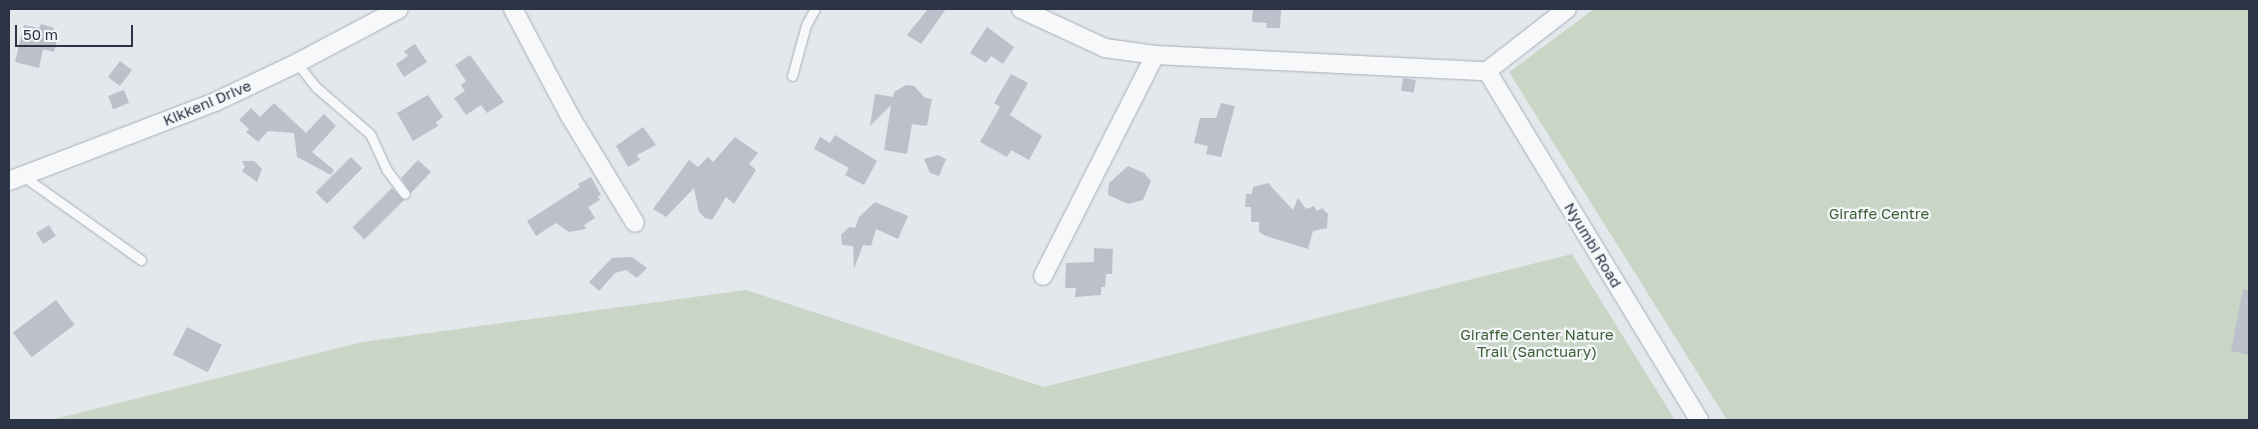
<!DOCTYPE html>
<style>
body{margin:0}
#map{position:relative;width:2258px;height:429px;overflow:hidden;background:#e4e7ec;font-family:"Golos Text",sans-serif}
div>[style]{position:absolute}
.green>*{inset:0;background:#c9d6c5}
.building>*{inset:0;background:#bbc0ca;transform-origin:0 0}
.roads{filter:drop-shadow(0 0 1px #a9aeb7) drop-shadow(0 0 1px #a9aeb7)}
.lane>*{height:9px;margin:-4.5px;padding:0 4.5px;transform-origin:4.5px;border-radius:4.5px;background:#f7f8fa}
.street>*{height:18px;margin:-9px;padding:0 9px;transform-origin:9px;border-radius:9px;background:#f7f8fa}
span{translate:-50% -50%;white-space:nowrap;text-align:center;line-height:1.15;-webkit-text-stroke:4.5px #f4f6f9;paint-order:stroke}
.street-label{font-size:15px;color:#2b3445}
.park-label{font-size:15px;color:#3f6138}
.frame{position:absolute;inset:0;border:10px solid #2b3445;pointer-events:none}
.scale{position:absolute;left:15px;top:25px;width:118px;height:22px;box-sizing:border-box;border:2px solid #2b3445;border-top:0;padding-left:6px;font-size:15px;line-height:18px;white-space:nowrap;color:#2b3445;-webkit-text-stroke:4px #f4f6f9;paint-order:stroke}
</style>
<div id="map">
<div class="green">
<div style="clip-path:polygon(1594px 9px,2249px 9px,2249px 420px,1727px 420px,1509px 72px)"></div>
<div style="clip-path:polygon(1572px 254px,1675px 420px,51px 420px,362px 342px,746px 290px,1044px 387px)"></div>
</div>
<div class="building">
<div style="clip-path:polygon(928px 9px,946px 9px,921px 44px,907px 35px)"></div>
<div style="clip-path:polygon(1253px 9px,1281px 10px,1280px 28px,1266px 28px,1267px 23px,1252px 22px)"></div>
<div style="clip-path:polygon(41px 24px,54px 28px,52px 35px,58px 37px,54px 52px,43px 49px,39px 68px,15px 62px,24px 25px,39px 28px)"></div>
<div style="clip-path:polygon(987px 27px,1014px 47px,1003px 64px,991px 56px,986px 63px,970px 53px)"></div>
<div style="clip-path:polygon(415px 44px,427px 62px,404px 77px,396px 64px,408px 56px,404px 51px)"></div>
<div style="clip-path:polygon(470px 55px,504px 102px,487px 113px,481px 105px,466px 115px,454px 98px,465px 91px,461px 85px,466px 81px,455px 65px)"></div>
<div style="left:120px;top:61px;width:15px;height:20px;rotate:37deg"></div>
<div style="clip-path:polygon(1011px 74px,1028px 83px,1010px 115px,1042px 136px,1029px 160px,1011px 150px,1007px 157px,980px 142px,1000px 107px,994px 103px)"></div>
<div style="left:1403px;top:78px;width:13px;height:13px;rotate:9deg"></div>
<div style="clip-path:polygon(906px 85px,914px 86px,925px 98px,932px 99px,927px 126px,912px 124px,907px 154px,884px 150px,891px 105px,870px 126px,875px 94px,893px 97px,894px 92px)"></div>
<div style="left:124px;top:90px;width:14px;height:17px;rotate:69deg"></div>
<div style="clip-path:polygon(428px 95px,443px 117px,436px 122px,438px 126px,413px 141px,397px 113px)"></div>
<div style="clip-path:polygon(274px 103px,306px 133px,324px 114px,336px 126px,312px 152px,334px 170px,331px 175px,297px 157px,294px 133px,268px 131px,258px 142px,246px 132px,249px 129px,239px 120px,251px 108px,260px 117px)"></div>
<div style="clip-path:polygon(1221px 103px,1235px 106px,1221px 157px,1206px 154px,1208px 146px,1194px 143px,1200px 118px,1216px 118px)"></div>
<div style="clip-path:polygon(643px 127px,656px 145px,637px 155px,640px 160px,628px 167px,616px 146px)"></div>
<div style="clip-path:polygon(835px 135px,877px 161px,864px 185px,845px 175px,849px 168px,814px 149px,820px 137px,830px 143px)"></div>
<div style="clip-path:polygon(735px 137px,758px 153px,749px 164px,756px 170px,734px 204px,726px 197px,712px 220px,705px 218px,699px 212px,694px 188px,666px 217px,653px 209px,689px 160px,698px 167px,708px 157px,713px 162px)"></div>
<div style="clip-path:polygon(938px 155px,946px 159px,939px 176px,930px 173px,924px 159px)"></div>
<div style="left:351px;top:157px;width:16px;height:50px;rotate:45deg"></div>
<div style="clip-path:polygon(418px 160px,431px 172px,411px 193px,401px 178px)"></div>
<div style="clip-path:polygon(242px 161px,254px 161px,262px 169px,257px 182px,242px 171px,245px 167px)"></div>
<div style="clip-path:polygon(1128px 166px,1144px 173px,1151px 181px,1143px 200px,1128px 204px,1108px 195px,1109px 183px)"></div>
<div style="clip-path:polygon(591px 177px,601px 195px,598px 196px,600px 200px,588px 207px,595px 218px,584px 225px,586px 229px,569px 232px,556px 223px,536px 236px,527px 221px,580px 187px,578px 184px)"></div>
<div style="clip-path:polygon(1268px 183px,1293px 210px,1298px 198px,1306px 209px,1314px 206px,1317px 211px,1322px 208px,1328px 214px,1327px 228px,1313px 231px,1308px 249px,1266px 236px,1259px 232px,1259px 222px,1251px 222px,1251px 207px,1245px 207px,1246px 194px,1252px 194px,1253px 187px)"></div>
<div style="left:392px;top:188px;width:17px;height:56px;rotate:45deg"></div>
<div style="clip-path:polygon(875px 202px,908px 216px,898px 239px,876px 229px,871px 246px,863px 245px,854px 269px,853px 246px,842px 245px,841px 235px,849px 227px,855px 228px,859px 217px)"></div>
<div style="left:49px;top:225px;width:13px;height:15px;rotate:58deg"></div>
<div style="clip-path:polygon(1094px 248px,1113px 249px,1112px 274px,1106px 274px,1105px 287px,1101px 287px,1101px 295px,1075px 297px,1076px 288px,1065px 288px,1066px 263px,1094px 262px)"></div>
<div style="clip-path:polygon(632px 257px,647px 268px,637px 278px,626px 270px,615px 273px,599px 291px,589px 282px,612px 258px)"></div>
<div style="clip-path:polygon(2243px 289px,2249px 290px,2249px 355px,2231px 351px)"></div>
<div style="left:56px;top:300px;width:31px;height:54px;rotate:53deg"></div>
<div style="left:187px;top:327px;width:39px;height:31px;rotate:27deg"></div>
</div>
<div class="roads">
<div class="lane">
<div style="left:297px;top:63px;width:31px;rotate:52deg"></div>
<div style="left:316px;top:87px;width:72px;rotate:41deg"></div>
<div style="left:370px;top:134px;width:38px;rotate:65deg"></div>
<div style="left:386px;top:169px;width:31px;rotate:53deg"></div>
<div style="left:792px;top:76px;width:53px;rotate:-74.6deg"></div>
<div style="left:806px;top:25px;width:18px;rotate:-61deg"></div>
<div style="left:23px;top:176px;width:145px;rotate:35.4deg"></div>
</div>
<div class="street">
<div style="left:513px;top:9px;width:121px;rotate:62deg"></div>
<div style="left:570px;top:116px;width:125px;rotate:58.7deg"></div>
<div style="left:1021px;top:9px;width:93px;rotate:24.9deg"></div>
<div style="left:1105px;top:48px;width:50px;rotate:8deg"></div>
<div style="left:1155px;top:55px;width:332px;rotate:2.8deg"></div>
<div style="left:1487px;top:71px;width:408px;rotate:58.7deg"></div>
<div style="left:1487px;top:71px;width:101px;rotate:-37.8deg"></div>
<div style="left:9px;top:181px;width:223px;rotate:-21deg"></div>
<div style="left:217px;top:101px;width:89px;rotate:-25.4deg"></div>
<div style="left:297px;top:63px;width:115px;rotate:-27.9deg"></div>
<div style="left:1043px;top:276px;width:248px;rotate:-63.1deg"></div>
</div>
</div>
<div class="street-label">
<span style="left:207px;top:103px;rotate:-23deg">Kikkeni Drive</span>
<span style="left:1593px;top:245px;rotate:59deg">Nyumbi Road</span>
</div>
<div class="park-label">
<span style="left:1879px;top:214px">Giraffe Centre</span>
<span style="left:1537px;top:343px">Giraffe Center Nature<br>Trail (Sanctuary)</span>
</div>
<div class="frame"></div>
<div class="scale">50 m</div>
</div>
